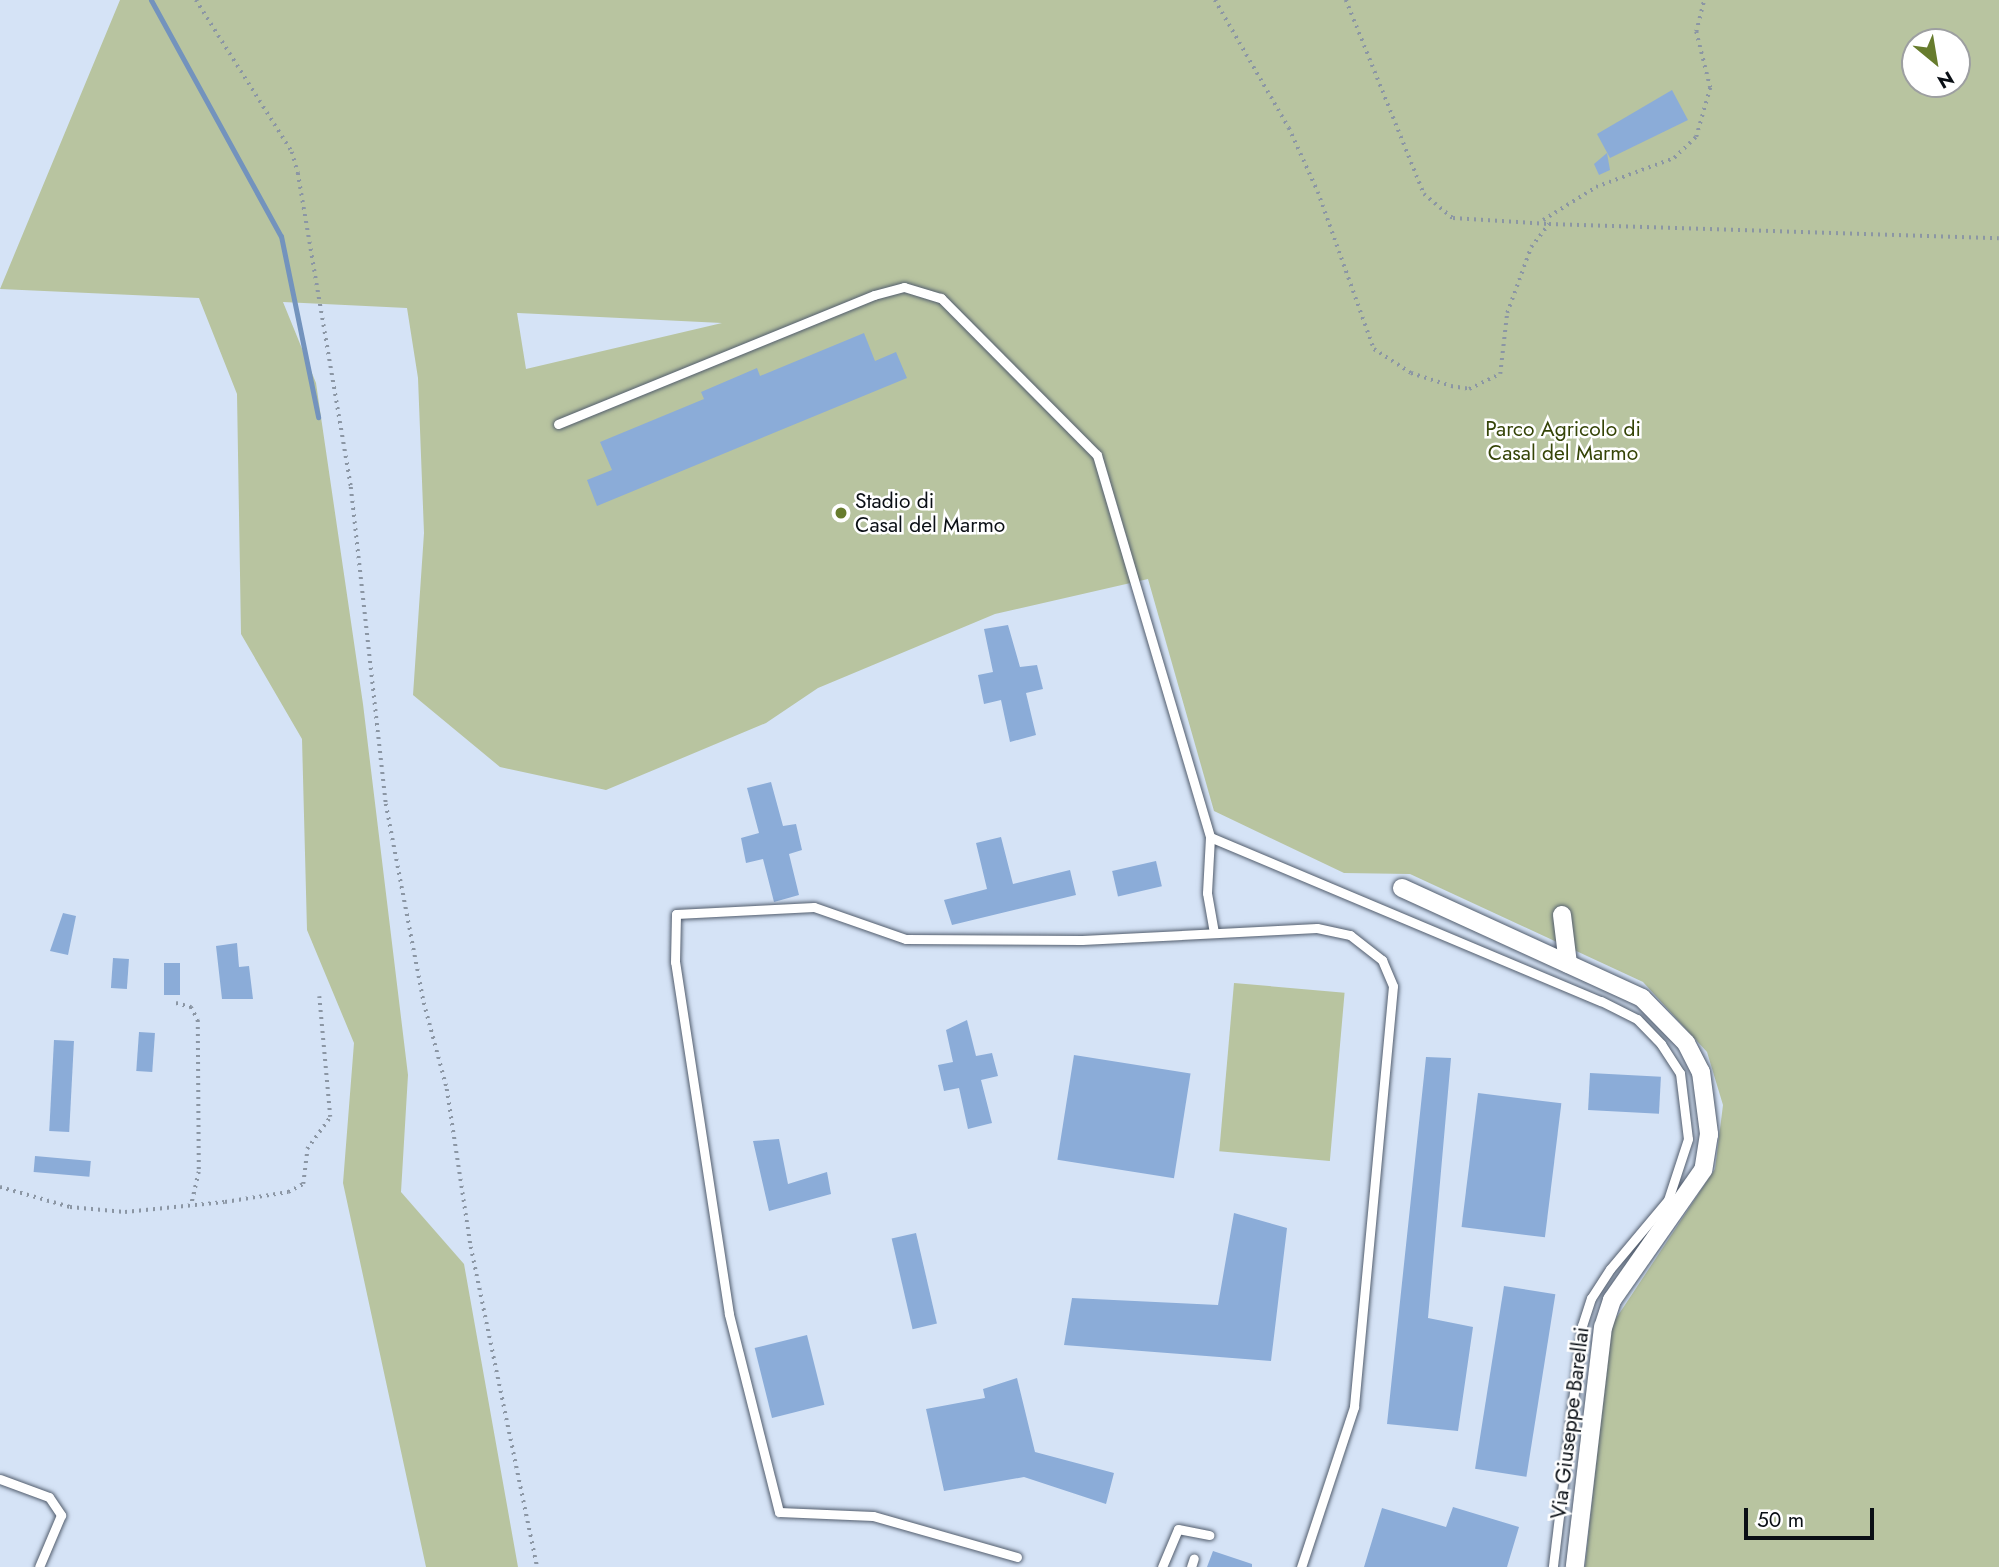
<!DOCTYPE html>
<style>
body{margin:0}
#map{position:relative;width:1999px;height:1567px;overflow:hidden;background:#d5e3f6;font-family:Jost,sans-serif}
div>[style]{position:absolute}
.green>*{inset:0;background:#b8c4a0;transform-origin:0 0}
.stream>*{height:5px;margin:-2.5px;padding:0 2.5px;transform-origin:2.5px;border-radius:2.5px;background:#7393bd}
.building>*{inset:0;background:#8bacd8;transform-origin:0 0}
.path>*{height:3.5px;margin-top:-1.75px;transform-origin:0;background:repeating-linear-gradient(90deg,#8b96a4 0 2px,transparent 0 7px)}
.roads{filter:drop-shadow(0 0 2px #525d6d) drop-shadow(0 0 2px #525d6d)}
.service>*{height:9px;margin:-4.5px;padding:0 4.5px;transform-origin:4.5px;border-radius:4.5px;background:#fff}
.minor>*{height:18px;margin:-9px;padding:0 9px;transform-origin:9px;border-radius:9px;background:#fff}
.dots>*{width:19px;height:19px;translate:-50% -50%;box-sizing:border-box;border:4px solid #fff;border-radius:50%}
span{translate:-50% -50%;white-space:nowrap;text-align:center;line-height:1.15;-webkit-text-stroke:5px #fff;paint-order:stroke}
.park-label{font-size:21px;color:#354407}
.poi-label{font-size:21px;color:#0a0f15}
.left{translate:0 -50%;text-align:left}
.street-label{font-size:21px;color:#0a0f15}
.north{position:absolute;left:1901px;top:28px;width:70px;height:70px;box-sizing:border-box;background:#fff;border:2px solid #9d9fa1;border-radius:50%;rotate:150deg;font-size:19px;font-weight:700;line-height:28px;text-align:center;color:#0a0f15}
.north::after{content:'';display:block;margin:auto;width:24px;height:32px;background:#677c2d;clip-path:polygon(50% 0,100% 100%,50% 72%,0 100%)}
.scale{position:absolute;left:1744px;top:1508px;width:130px;height:32px;box-sizing:border-box;border:4px solid #0a0f15;border-top:0;padding-left:9px;font-size:21px;line-height:24px;white-space:nowrap;color:#0a0f15;-webkit-text-stroke:5px #fff;paint-order:stroke}
</style>
<div id="map">
<div class="green">
<div style="clip-path:polygon(evenodd,120px 0,1999px 0,1999px 1567px,1585px 1567px,1611px 1326px,1715px 1169px,1723px 1105px,1707px 1052px,1643px 982px,1410px 874px,1344px 873px,1214px 811px,1148px 579px,995px 614px,818px 688px,766px 723px,606px 790px,500px 767px,413px 695px,424px 533px,418px 378px,407px 308px,283px 302px,316px 383px,363px 704px,408px 1075px,401px 1192px,464px 1264px,518px 1567px,426px 1567px,343px 1183px,354px 1043px,307px 930px,302px 739px,241px 634px,237px 394px,199px 298px,0 289px,120px 0,1915px 42px,1957px 42px,1957px 84px,1915px 84px,1915px 42px,120px 0,517px 313px,518px 313px,722px 323px,526px 369px,517px 313px)"></div>
<div style="left:1234px;top:983px;width:111px;height:169px;rotate:5deg"></div>
</div>
<div class="stream">
<div style="left:151px;top:0;width:269px;rotate:61.2deg"></div>
<div style="left:281px;top:236px;width:185px;rotate:78.4deg"></div>
</div>
<div class="building">
<div style="clip-path:polygon(1672px 90px,1688px 120px,1610px 158px,1597px 134px)"></div>
<div style="clip-path:polygon(1607px 153px,1610px 170px,1599px 175px,1594px 164px)"></div>
<div style="clip-path:polygon(864px 333px,875px 361px,896px 352px,907px 378px,597px 506px,587px 480px,612px 470px,600px 442px,704px 399px,701px 392px,757px 368px,760px 376px)"></div>
<div style="clip-path:polygon(1008px 625px,1020px 667px,1037px 665px,1043px 689px,1026px 693px,1036px 735px,1010px 742px,1001px 700px,984px 704px,978px 675px,993px 672px,984px 629px)"></div>
<div style="clip-path:polygon(771px 782px,783px 826px,796px 824px,802px 850px,789px 854px,799px 895px,774px 902px,763px 859px,746px 863px,741px 838px,759px 833px,747px 788px)"></div>
<div style="clip-path:polygon(1001px 837px,1013px 884px,1070px 870px,1076px 895px,952px 925px,944px 900px,987px 889px,976px 843px)"></div>
<div style="left:1156px;top:861px;width:26px;height:45px;rotate:77deg"></div>
<div style="clip-path:polygon(63px 913px,76px 916px,68px 955px,50px 951px)"></div>
<div style="clip-path:polygon(237px 943px,239px 967px,249px 966px,253px 999px,222px 999px,216px 946px)"></div>
<div style="left:113px;top:958px;width:16px;height:30px;rotate:4deg"></div>
<div style="left:164px;top:963px;width:16px;height:32px"></div>
<div style="clip-path:polygon(967px 1020px,976px 1056px,992px 1053px,998px 1076px,981px 1080px,992px 1123px,968px 1129px,959px 1088px,944px 1091px,938px 1065px,953px 1062px,946px 1030px)"></div>
<div style="left:139px;top:1032px;width:16px;height:39px;rotate:4deg"></div>
<div style="left:54px;top:1040px;width:20px;height:91px;rotate:3deg"></div>
<div style="left:1074px;top:1055px;width:118px;height:106px;rotate:9deg"></div>
<div style="clip-path:polygon(1426px 1057px,1451px 1058px,1428px 1318px,1473px 1327px,1458px 1431px,1387px 1424px)"></div>
<div style="left:1590px;top:1073px;width:71px;height:37px;rotate:3deg"></div>
<div style="left:1478px;top:1093px;width:84px;height:135px;rotate:7deg"></div>
<div style="clip-path:polygon(779px 1139px,788px 1184px,827px 1172px,831px 1194px,769px 1211px,753px 1141px)"></div>
<div style="left:35px;top:1156px;width:56px;height:16px;rotate:5deg"></div>
<div style="clip-path:polygon(1234px 1213px,1287px 1228px,1271px 1361px,1064px 1345px,1072px 1298px,1218px 1305px)"></div>
<div style="left:916px;top:1233px;width:93px;height:25px;rotate:77deg"></div>
<div style="left:1504px;top:1286px;width:52px;height:185px;rotate:9deg"></div>
<div style="left:807px;top:1335px;width:72px;height:54px;rotate:76deg"></div>
<div style="clip-path:polygon(1017px 1378px,1035px 1452px,1114px 1473px,1106px 1504px,1024px 1477px,944px 1491px,926px 1409px,985px 1398px,983px 1389px)"></div>
<div style="clip-path:polygon(1453px 1507px,1519px 1527px,1507px 1567px,1364px 1567px,1382px 1508px,1446px 1527px)"></div>
<div style="clip-path:polygon(1213px 1551px,1252px 1564px,1252px 1567px,1207px 1567px)"></div>
</div>
<div class="path">
<div style="left:196px;top:0;width:180px;rotate:57.7deg"></div>
<div style="left:292px;top:152px;width:22px;rotate:74deg"></div>
<div style="left:298px;top:173px;width:318px;rotate:80.4deg"></div>
<div style="left:351px;top:487px;width:319px;rotate:83.7deg"></div>
<div style="left:386px;top:804px;width:203px;rotate:79.2deg"></div>
<div style="left:424px;top:1003px;width:89px;rotate:75deg"></div>
<div style="left:447px;top:1089px;width:160px;rotate:81.4deg"></div>
<div style="left:471px;top:1247px;width:327px;rotate:78.3deg"></div>
<div style="left:1215px;top:0;width:148px;rotate:60deg"></div>
<div style="left:1289px;top:128px;width:70px;rotate:65.6deg"></div>
<div style="left:1318px;top:192px;width:167px;rotate:70.4deg"></div>
<div style="left:1374px;top:349px;width:44px;rotate:33deg"></div>
<div style="left:1411px;top:373px;width:42px;rotate:18deg"></div>
<div style="left:1451px;top:386px;width:18px;rotate:9deg"></div>
<div style="left:1469px;top:389px;width:34px;rotate:-26deg"></div>
<div style="left:1500px;top:374px;width:61px;rotate:-83.5deg"></div>
<div style="left:1507px;top:313px;width:70px;rotate:-70deg"></div>
<div style="left:1531px;top:247px;width:29px;rotate:-52deg"></div>
<div style="left:1549px;top:224px;width:450px;rotate:1.8deg"></div>
<div style="left:1346px;top:0;width:209px;rotate:68.1deg"></div>
<div style="left:1424px;top:194px;width:38px;rotate:40deg"></div>
<div style="left:1453px;top:218px;width:96px;rotate:3.6deg"></div>
<div style="left:1543px;top:220px;width:62px;rotate:-31.9deg"></div>
<div style="left:1596px;top:187px;width:83px;rotate:-20.4deg"></div>
<div style="left:1674px;top:158px;width:30px;rotate:-44deg"></div>
<div style="left:1696px;top:137px;width:51px;rotate:-74.1deg"></div>
<div style="left:1710px;top:88px;width:58px;rotate:-104deg"></div>
<div style="left:1696px;top:32px;width:33px;rotate:-76deg"></div>
<div style="left:176px;top:1003px;width:16px;rotate:15deg"></div>
<div style="left:191px;top:1007px;width:15px;rotate:62deg"></div>
<div style="left:198px;top:1020px;width:152px;rotate:89.6deg"></div>
<div style="left:199px;top:1172px;width:35px;rotate:103deg"></div>
<div style="left:0;top:1187px;width:73px;rotate:15.9deg"></div>
<div style="left:70px;top:1207px;width:55px;rotate:5.2deg"></div>
<div style="left:125px;top:1212px;width:100px;rotate:-5.7deg"></div>
<div style="left:225px;top:1202px;width:64px;rotate:-9deg"></div>
<div style="left:288px;top:1192px;width:17px;rotate:-28deg"></div>
<div style="left:303px;top:1184px;width:35px;rotate:-83deg"></div>
<div style="left:307px;top:1149px;width:39px;rotate:-54deg"></div>
<div style="left:330px;top:1117px;width:121px;rotate:-95.2deg"></div>
</div>
<div class="roads">
<div class="service">
<div style="left:558px;top:424px;width:341px;rotate:-22.2deg"></div>
<div style="left:874px;top:295px;width:31px;rotate:-15deg"></div>
<div style="left:904px;top:287px;width:39px;rotate:17deg"></div>
<div style="left:941px;top:298px;width:221px;rotate:45.2deg"></div>
<div style="left:1097px;top:455px;width:398px;rotate:73.5deg"></div>
<div style="left:1210px;top:837px;width:424px;rotate:22.8deg"></div>
<div style="left:1601px;top:1001px;width:40px;rotate:26.6deg"></div>
<div style="left:1637px;top:1019px;width:35px;rotate:46deg"></div>
<div style="left:1661px;top:1044px;width:35px;rotate:57deg"></div>
<div style="left:1680px;top:1073px;width:66px;rotate:83.1deg"></div>
<div style="left:1688px;top:1139px;width:64px;rotate:108.2deg"></div>
<div style="left:1668px;top:1200px;width:90px;rotate:130deg"></div>
<div style="left:1610px;top:1269px;width:35px;rotate:123deg"></div>
<div style="left:1591px;top:1298px;width:29px;rotate:108deg"></div>
<div style="left:1582px;top:1326px;width:243px;rotate:96.9deg"></div>
<div style="left:1210px;top:837px;width:56px;rotate:93.1deg"></div>
<div style="left:1207px;top:893px;width:40px;rotate:80deg"></div>
<div style="left:0;top:1479px;width:52px;rotate:20.2deg"></div>
<div style="left:49px;top:1497px;width:22px;rotate:56deg"></div>
<div style="left:61px;top:1515px;width:56px;rotate:112.9deg"></div>
<div style="left:1017px;top:1557px;width:150px;rotate:-164.1deg"></div>
<div style="left:873px;top:1516px;width:94px;rotate:-177.6deg"></div>
<div style="left:779px;top:1512px;width:204px;rotate:-104.2deg"></div>
<div style="left:729px;top:1314px;width:356px;rotate:-98.7deg"></div>
<div style="left:675px;top:962px;width:48px;rotate:-88.8deg"></div>
<div style="left:676px;top:914px;width:138px;rotate:-2.9deg"></div>
<div style="left:814px;top:907px;width:97px;rotate:19.2deg"></div>
<div style="left:906px;top:939px;width:176px;rotate:0.3deg"></div>
<div style="left:1082px;top:940px;width:235px;rotate:-2.9deg"></div>
<div style="left:1317px;top:928px;width:34px;rotate:12deg"></div>
<div style="left:1350px;top:935px;width:41px;rotate:38deg"></div>
<div style="left:1382px;top:960px;width:28px;rotate:67deg"></div>
<div style="left:1393px;top:986px;width:423px;rotate:95.3deg"></div>
<div style="left:1354px;top:1407px;width:169px;rotate:108.3deg"></div>
<div style="left:1162px;top:1567px;width:41px;rotate:-67.2deg"></div>
<div style="left:1178px;top:1529px;width:32px;rotate:11deg"></div>
<div style="left:1191px;top:1567px;width:9px;rotate:-72deg"></div>
</div>
<div class="minor">
<div style="left:1402px;top:888px;width:264px;rotate:24.6deg"></div>
<div style="left:1642px;top:998px;width:63px;rotate:45.6deg"></div>
<div style="left:1686px;top:1043px;width:33px;rotate:63deg"></div>
<div style="left:1701px;top:1072px;width:63px;rotate:82.6deg"></div>
<div style="left:1709px;top:1134px;width:36px;rotate:99deg"></div>
<div style="left:1703px;top:1170px;width:159px;rotate:125deg"></div>
<div style="left:1612px;top:1300px;width:28px;rotate:108deg"></div>
<div style="left:1603px;top:1327px;width:242px;rotate:96.7deg"></div>
<div style="left:1562px;top:915px;width:49px;rotate:83deg"></div>
</div>
</div>
<div class="dots">
<div style="left:841px;top:513px;background:#677c2d"></div>
</div>
<div class="park-label">
<span style="left:1563px;top:441px">Parco Agricolo di<br>Casal del Marmo</span>
</div>
<div class="poi-label">
<span class="left" style="left:855px;top:513px">Stadio di<br>Casal del Marmo</span>
</div>
<div class="street-label">
<span style="left:1570px;top:1423px;rotate:-83deg">Via Giuseppe Barellai</span>
</div>
<div class="north">N</div>
<div class="scale">50 m</div>
</div>
